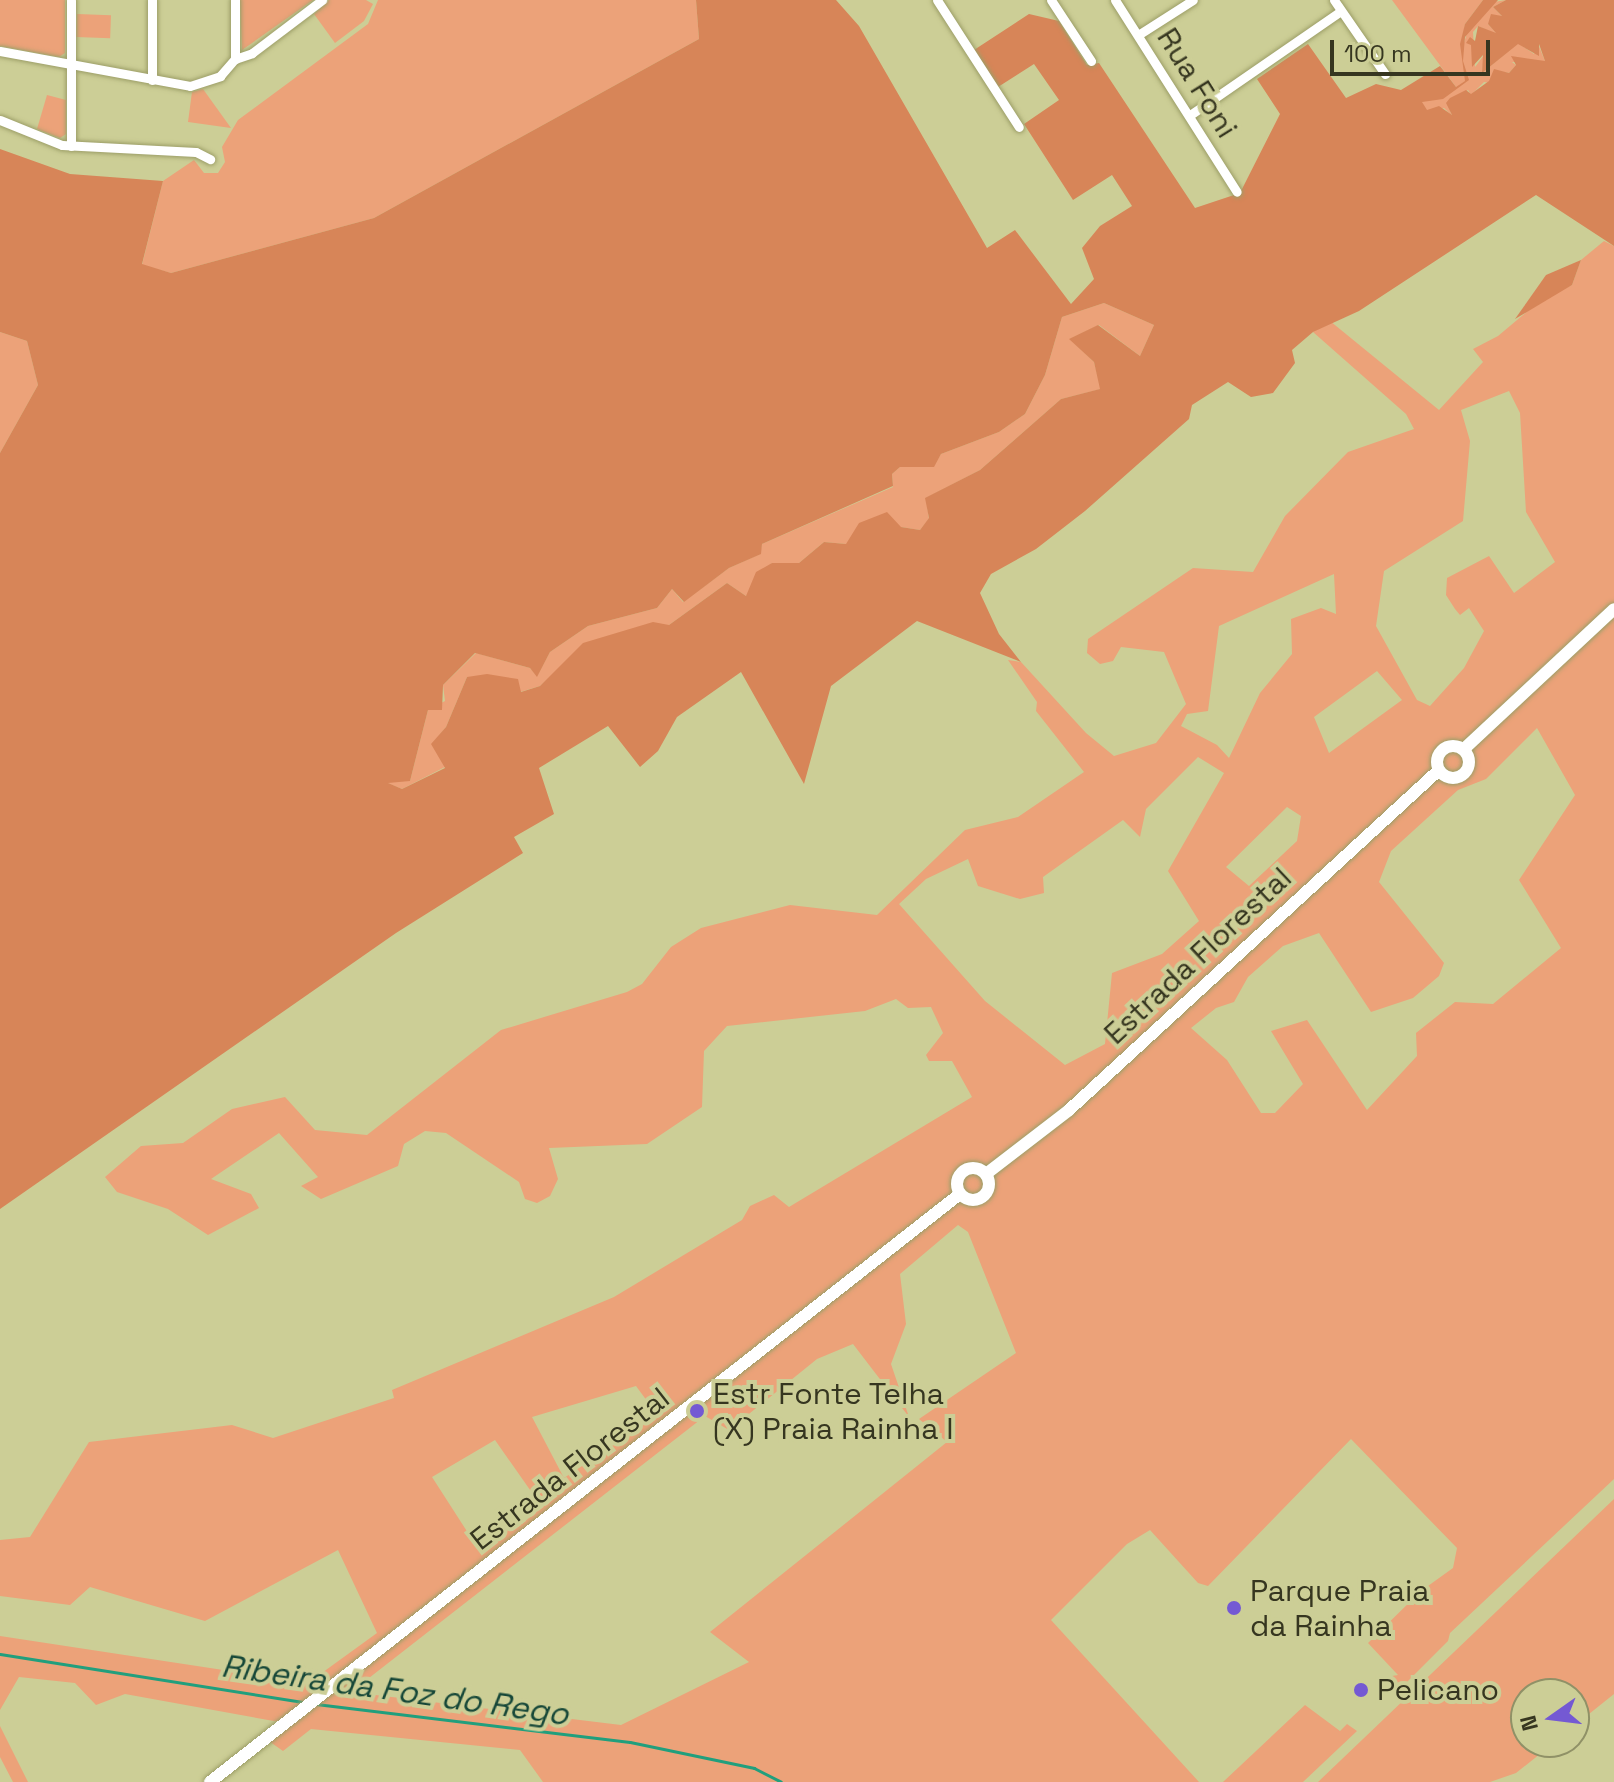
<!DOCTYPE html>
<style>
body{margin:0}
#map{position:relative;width:1614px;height:1782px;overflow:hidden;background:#ccce96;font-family:"Space Grotesk",sans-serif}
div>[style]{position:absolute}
.green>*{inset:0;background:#eca279;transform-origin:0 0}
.forest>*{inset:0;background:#d78558}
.stream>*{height:3px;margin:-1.5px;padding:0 1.5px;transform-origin:1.5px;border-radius:1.5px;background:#219f7d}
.roads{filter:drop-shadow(0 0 2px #9c9e67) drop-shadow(0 0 2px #9c9e67)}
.street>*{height:9px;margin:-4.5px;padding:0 4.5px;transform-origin:4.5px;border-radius:4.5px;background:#fff}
.secondary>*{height:12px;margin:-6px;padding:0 6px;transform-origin:6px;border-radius:6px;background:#fff}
.secondary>.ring{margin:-6px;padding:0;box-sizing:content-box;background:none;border:12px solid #fff;border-radius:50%}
.dots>*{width:22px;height:22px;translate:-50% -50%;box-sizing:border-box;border:4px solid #ccce96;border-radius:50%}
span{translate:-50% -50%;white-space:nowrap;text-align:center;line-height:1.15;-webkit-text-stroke:8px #ccce96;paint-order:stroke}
.street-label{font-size:30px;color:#363620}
.poi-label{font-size:30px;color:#363620}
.left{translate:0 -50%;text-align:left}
.water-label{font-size:32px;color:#164738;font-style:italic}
.north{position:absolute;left:1510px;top:1678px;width:80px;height:80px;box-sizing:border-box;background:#ccce96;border:2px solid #909167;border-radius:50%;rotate:256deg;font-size:22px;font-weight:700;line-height:32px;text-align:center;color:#363620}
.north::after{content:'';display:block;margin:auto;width:28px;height:36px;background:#7459d3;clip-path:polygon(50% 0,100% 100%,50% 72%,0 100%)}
.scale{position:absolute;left:1330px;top:40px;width:160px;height:36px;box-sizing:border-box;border:4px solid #363620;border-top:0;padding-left:10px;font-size:24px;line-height:28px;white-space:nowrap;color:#363620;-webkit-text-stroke:6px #ccce96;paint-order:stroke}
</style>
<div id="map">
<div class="green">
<div style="clip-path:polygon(0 0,65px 0,65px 53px,59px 57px,0 46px)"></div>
<div style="clip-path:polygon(240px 0,313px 0,242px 50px)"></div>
<div style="clip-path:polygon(329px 0,366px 0,373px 4px,364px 21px,335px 43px,314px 14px)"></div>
<div style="clip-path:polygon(378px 0,696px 0,699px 39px,374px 218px,171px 273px,142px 265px,163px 181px,194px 160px,204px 173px,218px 173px,225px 162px,222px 147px,238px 120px,368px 24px)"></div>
<div style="clip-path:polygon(1392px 0,1483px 0,1465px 24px,1463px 46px,1467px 33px,1494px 2px,1506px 0,1493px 7px,1503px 17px,1488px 24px,1498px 35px,1478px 26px,1473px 32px,1475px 67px,1484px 55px,1482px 73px,1518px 43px,1534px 54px,1538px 44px,1545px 61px,1512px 62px,1516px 65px,1509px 73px,1498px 71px,1491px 83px,1484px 82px,1471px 95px,1468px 90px,1448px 105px,1452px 116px,1444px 108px,1426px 114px,1421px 102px,1456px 87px)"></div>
<div style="left:77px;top:14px;width:34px;height:23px;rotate:2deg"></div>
<div style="clip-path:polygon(203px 89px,231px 128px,188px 122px,192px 92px)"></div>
<div style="clip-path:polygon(47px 95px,66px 100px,66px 134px,60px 138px,37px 129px)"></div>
<div style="clip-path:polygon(evenodd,1604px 241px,1614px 246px,1614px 1479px,1450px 1633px,1448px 1641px,1399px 1690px,1386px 1677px,1398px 1675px,1368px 1643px,1421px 1591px,1453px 1568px,1457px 1548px,1351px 1439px,1208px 1586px,1198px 1583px,1150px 1530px,1127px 1544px,1051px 1620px,1199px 1782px,543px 1782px,520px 1750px,311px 1729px,283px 1751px,266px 1739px,285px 1723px,125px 1694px,96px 1705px,75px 1683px,19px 1677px,0 1710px,0 1636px,308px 1683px,377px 1633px,338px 1550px,205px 1621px,90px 1587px,70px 1605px,0 1596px,0 1540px,30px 1537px,89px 1442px,232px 1425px,273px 1438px,394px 1398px,392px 1390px,614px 1297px,742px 1220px,750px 1206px,774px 1195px,789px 1207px,972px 1097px,952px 1061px,929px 1061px,926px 1055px,943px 1033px,931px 1007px,908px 1008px,896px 999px,865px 1011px,727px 1026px,704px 1051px,702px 1107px,647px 1144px,549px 1148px,558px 1179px,550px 1196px,537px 1203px,525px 1199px,519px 1182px,446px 1133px,425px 1131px,404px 1144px,398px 1166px,321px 1199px,301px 1186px,318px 1177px,279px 1133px,211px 1179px,251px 1194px,259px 1208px,208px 1235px,168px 1209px,117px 1192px,105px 1177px,141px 1146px,183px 1143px,232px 1109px,285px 1097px,315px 1130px,367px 1135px,501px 1030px,627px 992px,642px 984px,671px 947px,701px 928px,790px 905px,877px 915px,965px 830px,1018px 817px,1084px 772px,1036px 711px,1037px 702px,1008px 660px,1021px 662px,1086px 733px,1114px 756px,1156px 743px,1186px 704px,1164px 652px,1121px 647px,1113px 661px,1100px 664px,1087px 653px,1088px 639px,1193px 568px,1253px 572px,1285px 516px,1348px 452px,1414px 429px,1406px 414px,1313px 332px,1330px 321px,1439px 410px,1483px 362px,1473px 349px,1498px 336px,1541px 300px,1572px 285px,1581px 260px,1604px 241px,1509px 391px,1520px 413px,1526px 512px,1555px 562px,1514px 593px,1489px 556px,1447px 578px,1446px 595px,1455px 609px,1460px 615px,1469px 608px,1484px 631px,1464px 668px,1430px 706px,1417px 700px,1376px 626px,1384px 571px,1463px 521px,1470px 441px,1461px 410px,1509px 391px,1604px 241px,1334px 574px,1336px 614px,1321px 608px,1291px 619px,1292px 654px,1260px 693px,1229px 758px,1217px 745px,1181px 726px,1187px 714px,1208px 711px,1219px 626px,1334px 574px,1604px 241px,1377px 671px,1402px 700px,1329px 753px,1314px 717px,1377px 671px,1604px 241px,1537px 728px,1575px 795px,1519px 880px,1561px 948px,1493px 1004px,1455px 1002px,1416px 1033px,1417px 1056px,1367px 1110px,1307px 1020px,1271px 1031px,1303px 1084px,1275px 1113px,1261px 1113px,1227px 1060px,1191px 1028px,1216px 1008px,1234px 1002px,1248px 977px,1283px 946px,1319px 933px,1371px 1012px,1413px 998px,1439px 976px,1444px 963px,1379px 882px,1391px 851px,1458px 790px,1486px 779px,1537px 728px,1604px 241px,1198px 757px,1224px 773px,1168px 871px,1199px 921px,1162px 954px,1112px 973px,1105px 1044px,1065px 1065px,985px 1001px,899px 904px,926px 879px,968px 859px,978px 886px,1020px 899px,1044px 893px,1043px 877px,1123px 820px,1140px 837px,1146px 809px,1198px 757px,1604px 241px,1287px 807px,1301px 816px,1297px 841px,1249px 886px,1226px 867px,1287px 807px,1604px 241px,958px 1225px,968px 1232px,1016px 1353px,919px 1419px,947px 1442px,710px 1632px,749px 1662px,621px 1725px,351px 1692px,705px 1416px,729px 1430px,817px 1359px,853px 1344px,909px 1417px,891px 1364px,906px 1324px,900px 1274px,958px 1225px,1604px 241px,636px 1386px,650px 1405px,651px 1420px,564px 1478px,532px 1417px,636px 1386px,1604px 241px,495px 1440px,542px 1507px,522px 1524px,509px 1523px,479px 1550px,432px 1477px,495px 1440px)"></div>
<div style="clip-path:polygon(1104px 303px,1154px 325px,1140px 356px,1099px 325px,1070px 339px,1094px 362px,1101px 389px,1061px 399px,980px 470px,926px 498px,929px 519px,920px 530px,901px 527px,846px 544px,824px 542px,799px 563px,772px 563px,746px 596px,727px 583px,669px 625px,578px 652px,540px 686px,520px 692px,467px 677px,446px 727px,432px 744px,445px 767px,402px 789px,387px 783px,391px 778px,410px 781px,428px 710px,445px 701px,443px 685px,476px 653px,530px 668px,537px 676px,550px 652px,588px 626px,657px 608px,672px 589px,683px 602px,729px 568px,760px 554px,762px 544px,893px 487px,892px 474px,900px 467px,933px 467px,941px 454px,999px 432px,1025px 414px,1045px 375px,1062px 317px)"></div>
<div style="clip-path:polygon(0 332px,27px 341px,38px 385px,0 453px)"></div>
<div style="clip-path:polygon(1614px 1499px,1614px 1694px,1574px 1726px,1574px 1694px,1526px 1694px,1526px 1742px,1555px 1742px,1516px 1773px,1490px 1782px,1318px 1782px)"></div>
<div style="clip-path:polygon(1305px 1705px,1340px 1731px,1347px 1724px,1357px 1731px,1303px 1782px,1223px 1782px)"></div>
<div style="clip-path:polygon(0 1726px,28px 1782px,13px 1782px,0 1757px)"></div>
</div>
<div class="forest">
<div style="clip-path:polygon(evenodd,696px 0,836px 0,859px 26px,987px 248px,1015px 230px,1071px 304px,1094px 279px,1082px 248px,1100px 226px,1132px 206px,1112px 175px,1073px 200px,1024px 124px,1059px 100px,1034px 64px,998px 87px,974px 50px,1029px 14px,1059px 21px,1087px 65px,1099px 63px,1195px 208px,1240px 193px,1280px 114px,1257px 79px,1308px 44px,1346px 98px,1376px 84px,1401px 90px,1440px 66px,1456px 87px,1465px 81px,1460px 44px,1465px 24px,1483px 0,1498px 0,1465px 37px,1463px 61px,1469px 80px,1443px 99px,1422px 102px,1427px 110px,1439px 106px,1452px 115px,1446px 103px,1450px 98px,1466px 90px,1471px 94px,1489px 81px,1494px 69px,1509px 73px,1516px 65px,1511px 56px,1545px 61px,1539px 44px,1539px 56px,1518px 44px,1482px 73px,1483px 55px,1472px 67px,1471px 45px,1466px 43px,1470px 37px,1475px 41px,1478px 26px,1496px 33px,1488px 24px,1491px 14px,1502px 16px,1493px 7px,1506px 0,1614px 0,1614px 246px,1536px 195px,1359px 311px,1313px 332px,1292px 350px,1295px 363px,1273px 393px,1251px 397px,1228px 382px,1192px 405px,1189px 419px,1085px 511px,1036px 549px,991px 574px,980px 593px,999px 634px,1021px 662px,917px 621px,831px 686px,804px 784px,741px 672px,677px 717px,658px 751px,640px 767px,608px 726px,539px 768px,554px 814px,514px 837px,523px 853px,396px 933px,0 1209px,0 453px,38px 385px,27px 341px,0 332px,0 149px,70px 174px,163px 181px,142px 264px,171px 273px,374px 218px,699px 39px,696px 0,1104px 303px,1154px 325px,1140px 356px,1098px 325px,1069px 339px,1094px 362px,1100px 389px,1061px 399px,980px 470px,925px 498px,929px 518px,920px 530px,901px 527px,887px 512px,859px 523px,846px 544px,824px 542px,799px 563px,772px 563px,756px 572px,746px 596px,727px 583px,669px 625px,653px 622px,583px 643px,540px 686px,521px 692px,518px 679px,487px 674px,467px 677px,446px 727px,431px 744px,445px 768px,402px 789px,388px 783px,410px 781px,428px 710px,442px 710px,443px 685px,475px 653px,530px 668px,537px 677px,550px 652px,588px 626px,657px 608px,672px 589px,684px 602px,729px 568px,761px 554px,762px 544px,893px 486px,892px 474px,900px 467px,934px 467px,941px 454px,999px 432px,1025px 414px,1045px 375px,1062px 317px,1104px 303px)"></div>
<div style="clip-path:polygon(1581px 260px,1572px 285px,1515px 319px,1546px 275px)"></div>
</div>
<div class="stream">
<div style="left:0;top:1654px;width:308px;rotate:9deg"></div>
<div style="left:316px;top:1704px;width:316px;rotate:6.9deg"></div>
<div style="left:630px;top:1742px;width:127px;rotate:11.8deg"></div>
<div style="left:754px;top:1768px;width:30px;rotate:27deg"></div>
</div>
<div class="roads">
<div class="street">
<div style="left:71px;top:0;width:146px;rotate:90deg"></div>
<div style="left:235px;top:0;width:59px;rotate:90deg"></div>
<div style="left:937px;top:0;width:151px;rotate:57.2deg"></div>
<div style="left:1051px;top:0;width:73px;rotate:56.7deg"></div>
<div style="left:1115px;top:0;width:227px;rotate:57.6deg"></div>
<div style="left:1334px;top:0;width:90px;rotate:55.4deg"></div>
<div style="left:1138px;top:35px;width:65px;rotate:-32.5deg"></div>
<div style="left:0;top:51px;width:193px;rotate:10.4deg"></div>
<div style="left:190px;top:86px;width:32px;rotate:-18deg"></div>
<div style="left:220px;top:76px;width:23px;rotate:-49deg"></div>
<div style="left:235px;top:59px;width:18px;rotate:-19deg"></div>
<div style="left:252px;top:53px;width:88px;rotate:-37.1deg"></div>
<div style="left:152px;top:80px;width:80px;rotate:-90deg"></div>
<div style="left:1190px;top:115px;width:183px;rotate:-34.6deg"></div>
<div style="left:0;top:120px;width:67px;rotate:22deg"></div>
<div style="left:62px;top:145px;width:134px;rotate:3deg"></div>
<div style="left:196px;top:152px;width:16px;rotate:27deg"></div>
</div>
<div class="secondary">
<div class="ring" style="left:1437px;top:746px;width:20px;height:20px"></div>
<div style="left:1464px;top:749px;width:205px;rotate:-43deg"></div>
<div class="ring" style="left:957px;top:1168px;width:20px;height:20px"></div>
<div style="left:986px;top:1174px;width:105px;rotate:-37.6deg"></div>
<div style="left:1069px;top:1110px;width:502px;rotate:-42.58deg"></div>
<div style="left:210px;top:1782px;width:953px;rotate:-38.1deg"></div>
</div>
</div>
<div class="dots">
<div style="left:697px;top:1411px;background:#7459d3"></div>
<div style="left:1234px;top:1608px;background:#7459d3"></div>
<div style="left:1361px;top:1690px;background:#7459d3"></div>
</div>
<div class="street-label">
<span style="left:1197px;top:83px;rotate:58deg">Rua Foni</span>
<span style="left:1198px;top:956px;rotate:-43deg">Estrada Florestal</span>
<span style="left:570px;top:1469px;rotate:-38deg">Estrada Florestal</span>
</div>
<div class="poi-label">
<span class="left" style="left:713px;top:1411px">Estr Fonte Telha<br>(X) Praia Rainha I</span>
<span class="left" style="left:1250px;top:1608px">Parque Praia<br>da Rainha</span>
<span class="left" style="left:1377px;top:1690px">Pelicano</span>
</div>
<div class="water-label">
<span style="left:395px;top:1690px;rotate:8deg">Ribeira da Foz do Rego</span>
</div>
<div class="north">N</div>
<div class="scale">100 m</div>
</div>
